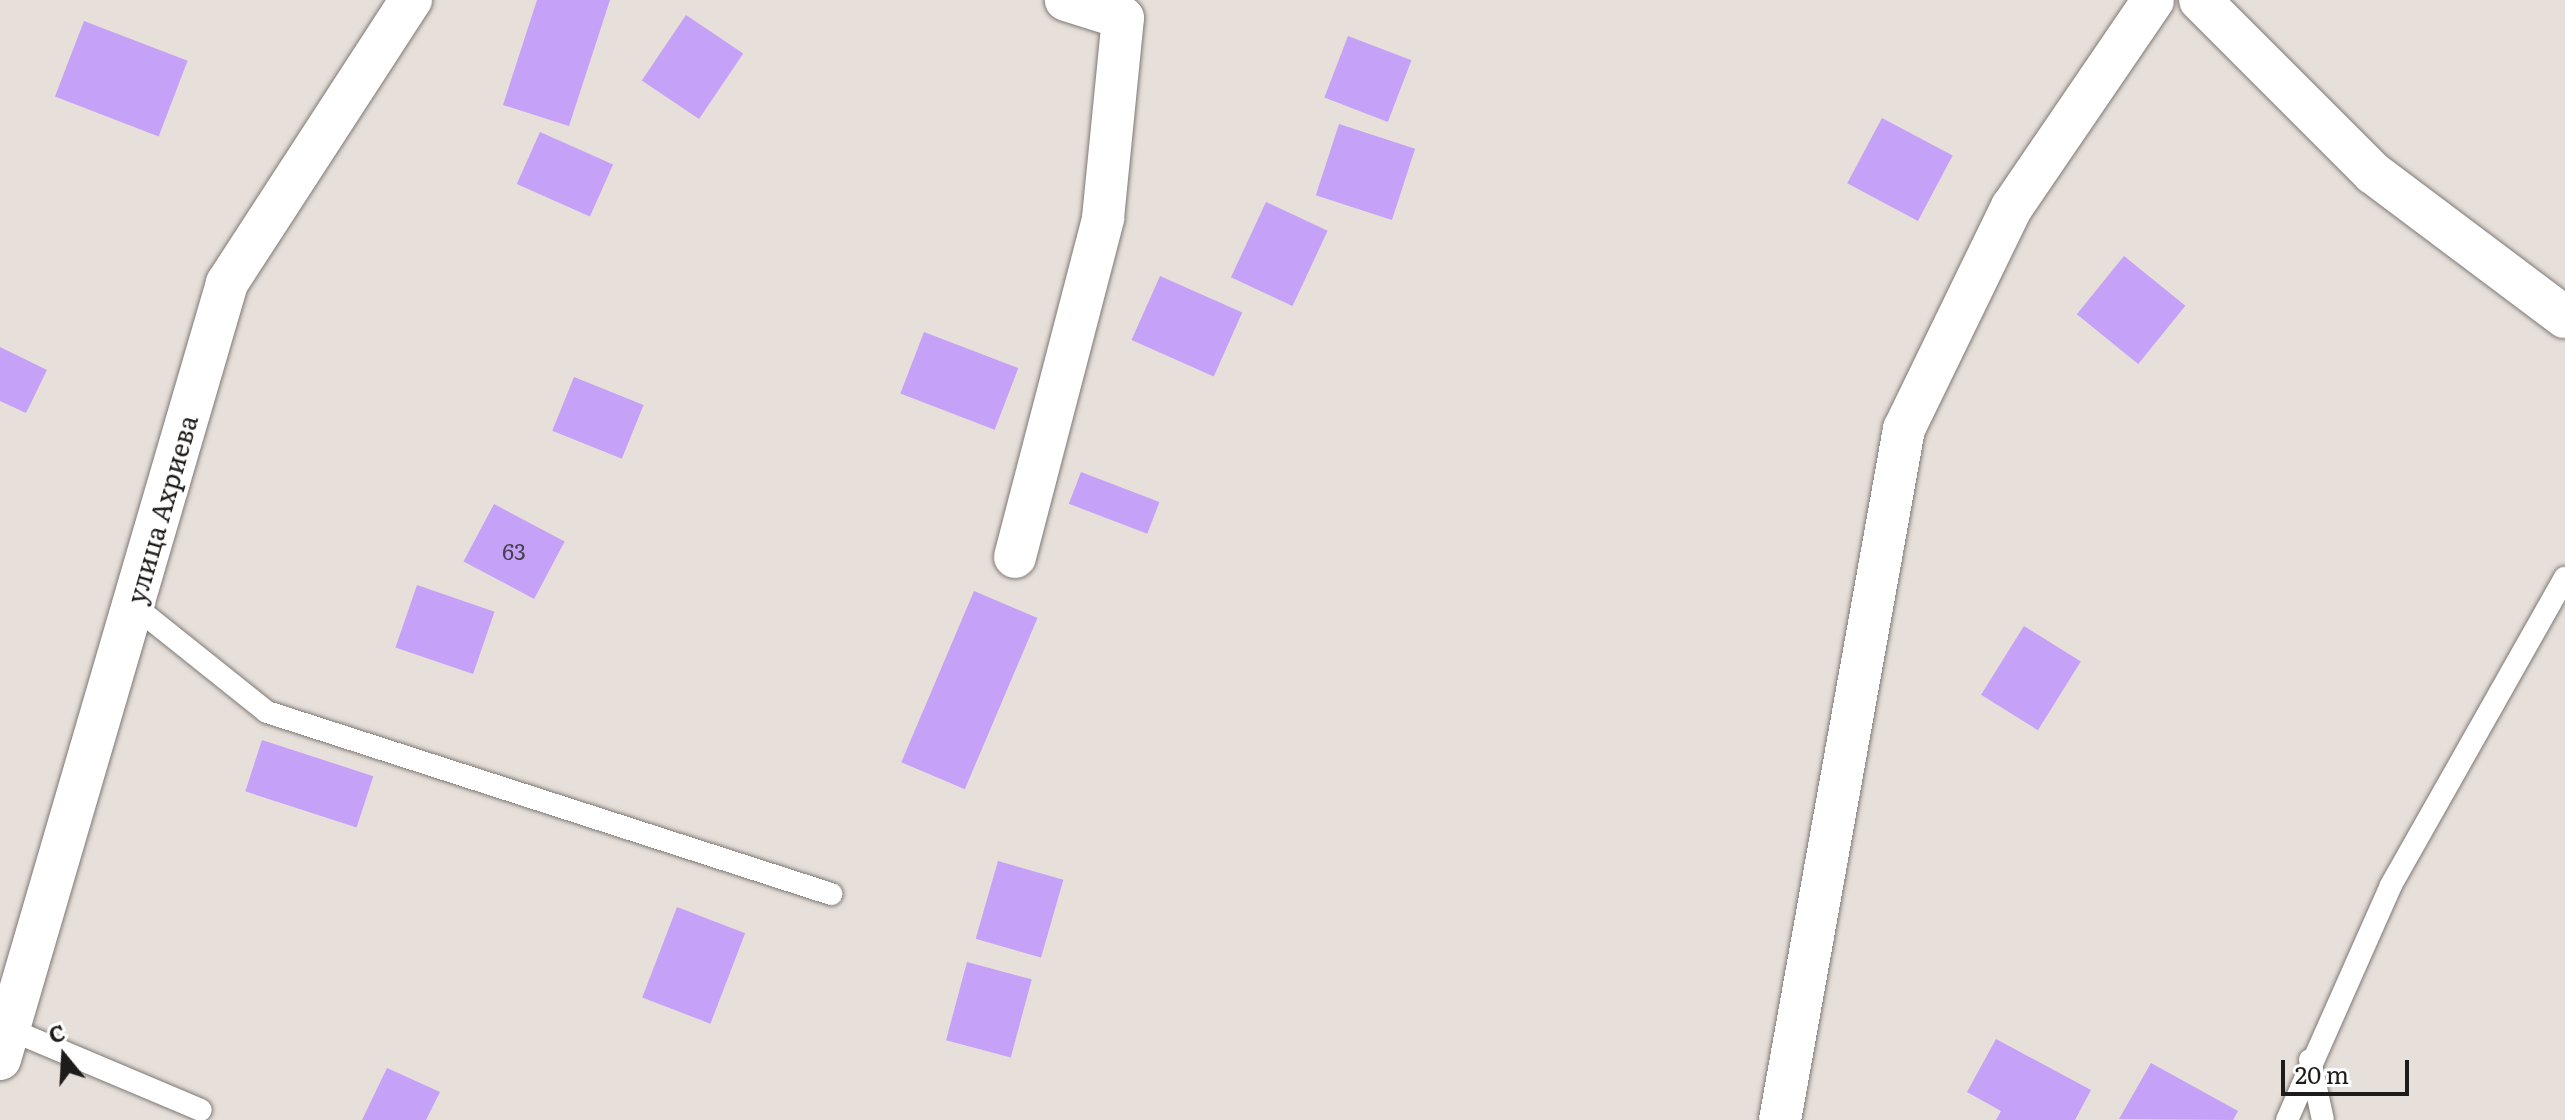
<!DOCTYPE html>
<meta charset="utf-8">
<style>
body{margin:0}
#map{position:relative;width:2565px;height:1120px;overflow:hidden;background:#e6dfda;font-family:Literata,serif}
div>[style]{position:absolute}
.building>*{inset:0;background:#c5a2f7;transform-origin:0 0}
.roads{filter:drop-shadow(0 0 2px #7f7874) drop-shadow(0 0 2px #7f7874)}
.lane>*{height:22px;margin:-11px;padding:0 11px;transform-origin:11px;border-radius:11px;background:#fff}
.street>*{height:42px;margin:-21px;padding:0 21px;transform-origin:21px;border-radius:21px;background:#fff}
span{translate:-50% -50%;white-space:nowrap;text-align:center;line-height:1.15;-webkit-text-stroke:7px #fff;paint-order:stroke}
.number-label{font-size:22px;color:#483e51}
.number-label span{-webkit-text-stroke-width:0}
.street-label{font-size:26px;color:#1e1c1a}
.north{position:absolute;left:24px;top:1016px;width:80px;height:80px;-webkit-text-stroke:6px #fff;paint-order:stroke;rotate:342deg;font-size:22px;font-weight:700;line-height:32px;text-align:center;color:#1e1c1a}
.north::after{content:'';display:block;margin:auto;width:28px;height:36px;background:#1e1c1a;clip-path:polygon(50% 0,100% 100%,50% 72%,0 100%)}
.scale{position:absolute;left:2281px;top:1060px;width:128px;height:36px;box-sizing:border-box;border:4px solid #1e1c1a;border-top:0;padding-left:10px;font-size:24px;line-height:28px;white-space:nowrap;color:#1e1c1a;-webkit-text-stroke:6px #fff;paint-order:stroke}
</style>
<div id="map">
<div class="building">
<div style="clip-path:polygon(537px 0,610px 0,569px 126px,503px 105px)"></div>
<div style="left:686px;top:15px;width:69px;height:79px;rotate:34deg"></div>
<div style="left:84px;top:21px;width:111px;height:81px;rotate:21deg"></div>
<div style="left:1348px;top:36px;width:68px;height:66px;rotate:21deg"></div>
<div style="left:1882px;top:118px;width:80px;height:74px;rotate:28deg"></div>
<div style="left:1339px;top:124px;width:80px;height:75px;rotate:18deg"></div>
<div style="left:540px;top:132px;width:80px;height:57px;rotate:24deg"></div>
<div style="left:1266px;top:202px;width:68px;height:83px;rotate:25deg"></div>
<div style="left:2124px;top:256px;width:79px;height:75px;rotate:39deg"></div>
<div style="left:1160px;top:276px;width:90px;height:70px;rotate:24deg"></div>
<div style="left:924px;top:332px;width:101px;height:66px;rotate:21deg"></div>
<div style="clip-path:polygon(0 347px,47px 370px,26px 413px,0 401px)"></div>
<div style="left:574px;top:377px;width:75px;height:58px;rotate:22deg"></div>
<div style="left:1081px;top:472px;width:84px;height:34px;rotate:21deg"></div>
<div style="left:494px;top:504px;width:80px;height:65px;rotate:28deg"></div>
<div style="left:417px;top:585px;width:82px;height:66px;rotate:19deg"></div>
<div style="left:974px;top:591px;width:69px;height:186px;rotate:23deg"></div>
<div style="left:2024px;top:626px;width:67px;height:81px;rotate:32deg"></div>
<div style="left:262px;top:740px;width:117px;height:54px;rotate:18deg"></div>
<div style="left:998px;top:861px;width:68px;height:81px;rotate:16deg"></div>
<div style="left:677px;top:907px;width:73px;height:97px;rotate:21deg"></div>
<div style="left:967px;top:962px;width:67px;height:81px;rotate:15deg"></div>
<div style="clip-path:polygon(1996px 1039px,2091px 1090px,2075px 1120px,1996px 1120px,2001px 1111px,1967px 1092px)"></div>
<div style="clip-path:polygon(2151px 1063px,2238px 1111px,2233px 1120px,2119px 1119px)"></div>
<div style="clip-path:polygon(387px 1068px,440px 1092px,426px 1120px,362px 1120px)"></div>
</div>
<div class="roads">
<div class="lane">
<div style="left:133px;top:605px;width:171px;rotate:38.6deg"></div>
<div style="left:267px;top:712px;width:593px;rotate:17.88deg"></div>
<div style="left:9px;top:1029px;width:208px;rotate:22.9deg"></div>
<div style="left:2310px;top:1060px;width:61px;rotate:77.8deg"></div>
<div style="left:2287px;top:1120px;width:257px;rotate:-66.1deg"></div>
<div style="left:2391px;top:885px;width:353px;rotate:-60.5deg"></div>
</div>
<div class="street">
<div style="left:2200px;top:0;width:245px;rotate:45deg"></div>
<div style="left:2373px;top:173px;width:240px;rotate:36.9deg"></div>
<div style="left:1015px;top:557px;width:350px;rotate:-75.4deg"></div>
<div style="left:1103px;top:218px;width:201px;rotate:-84.3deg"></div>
<div style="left:1123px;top:18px;width:60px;rotate:-162.5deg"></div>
<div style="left:0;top:1059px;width:809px;rotate:-73.69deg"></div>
<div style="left:227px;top:283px;width:338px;rotate:-57deg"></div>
<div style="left:1780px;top:1120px;width:702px;rotate:-79.83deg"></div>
<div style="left:1904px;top:429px;width:247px;rotate:-64.1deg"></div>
<div style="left:2012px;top:207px;width:250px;rotate:-55.7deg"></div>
</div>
</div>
<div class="number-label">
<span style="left:514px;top:551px">63</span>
</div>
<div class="street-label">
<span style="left:161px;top:509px;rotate:-74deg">улица Ахриева</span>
</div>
<div class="north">С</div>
<div class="scale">20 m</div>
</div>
